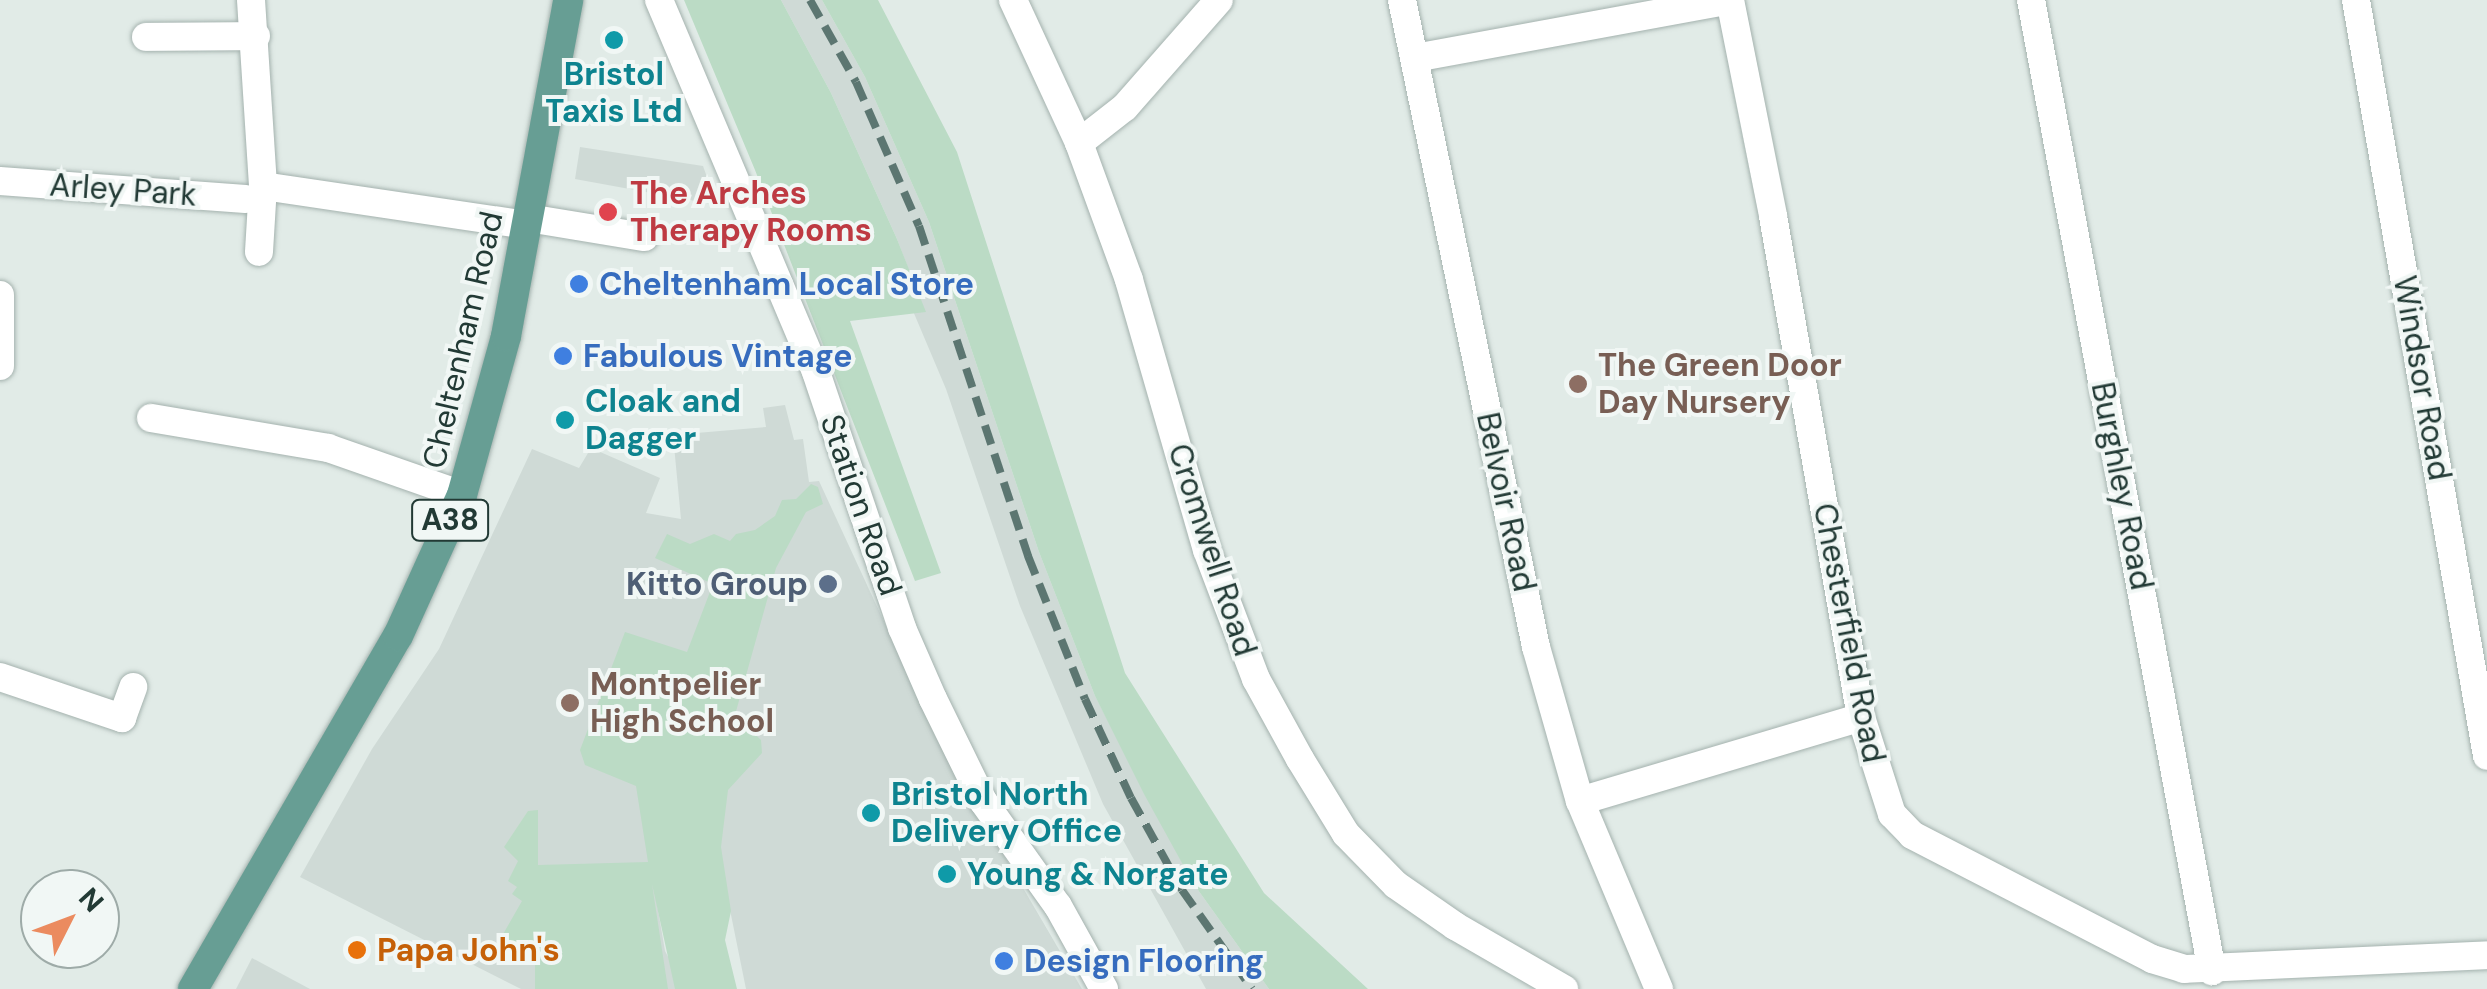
<!DOCTYPE html>
<style>
body{margin:0}
#map{position:relative;width:2487px;height:989px;overflow:hidden;background:#e1ebe7;font-family:"DM Sans",sans-serif}
div>[style]{position:absolute}
.built>*{inset:0;background:#cfdad6}
.green>*{inset:0;background:#bbdbc5}
.roads{filter:drop-shadow(0 0 2px #a4b2ae) drop-shadow(0 0 2px #a4b2ae)}
.minor>*{height:28px;margin:-14px;padding:0 14px;transform-origin:14px;border-radius:14px;background:#fff}
.major>*{height:30px;margin:-15px;padding:0 15px;transform-origin:15px;border-radius:15px;background:#679e94}
.rail>*{height:8px;margin-top:-4px;transform-origin:0;background:repeating-linear-gradient(90deg,#5c7671 0 20px,transparent 0 30px)}
.dots>*{width:28px;height:28px;translate:-50% -50%;box-sizing:border-box;border:5px solid #f1f7f5;border-radius:50%}
span{translate:-50% -50%;white-space:nowrap;text-align:center;line-height:1.15;-webkit-text-stroke:8px #f1f7f5;paint-order:stroke}
.shield-label span{padding:2px 8px;background:#f1f7f5;border:2px solid;border-radius:8px;-webkit-text-stroke-width:0}
.shield-label{font-size:30px;color:#223a35;font-weight:700}
.culture-label{font-size:32px;color:#0d838f;font-weight:700}
.left{translate:0 -50%;text-align:left}
.street-label{font-size:32px;color:#223a35}
.health-label{font-size:32px;color:#be3a42;font-weight:700}
.shop-label{font-size:32px;color:#366cbe;font-weight:700}
.education-label{font-size:32px;color:#785e54;font-weight:700}
.service-label{font-size:32px;color:#4e5e75;font-weight:700}
.right{translate:-100% -50%;text-align:right}
.food-label{font-size:32px;color:#c56008;font-weight:700}
.north{position:absolute;left:20px;top:869px;width:100px;height:100px;box-sizing:border-box;background:#f1f7f5;border:2px solid #9eaba8;border-radius:50%;rotate:48deg;font-size:28px;font-weight:700;line-height:40px;text-align:center;color:#223a35}
.north::after{content:'';display:block;margin:auto;width:35px;height:45px;background:#eb8b5f;clip-path:polygon(50% 0,100% 100%,50% 72%,0 100%)}
</style>
<div id="map">
<div class="built">
<div style="clip-path:polygon(781px 0,822px 0,865px 77px,929px 222px,1039px 552px,1095px 696px,1193px 883px,1269px 989px,1206px 989px,1103px 804px,1020px 606px,946px 389px,913px 311px,925px 312px,897px 239px,831px 93px)"></div>
<div style="clip-path:polygon(580px 147px,703px 166px,717px 205px,575px 179px)"></div>
<div style="clip-path:polygon(785px 405px,794px 440px,803px 439px,809px 482px,819px 481px,910px 678px,988px 828px,1082px 989px,746px 989px,709px 806px,645px 833px,665px 951px,685px 989px,521px 989px,300px 877px,372px 749px,439px 649px,532px 449px,579px 468px,591px 448px,660px 478px,646px 513px,681px 519px,673px 435px,766px 427px,763px 408px)"></div>
<div style="clip-path:polygon(252px 958px,310px 989px,236px 989px)"></div>
</div>
<div class="green">
<div style="clip-path:polygon(684px 0,781px 0,831px 93px,897px 239px,926px 312px,850px 321px,941px 573px,915px 581px,755px 170px)"></div>
<div style="clip-path:polygon(822px 0,878px 0,957px 152px,1125px 673px,1264px 893px,1368px 989px,1269px 989px,1193px 883px,1144px 794px,1095px 696px,1039px 552px,929px 222px,865px 77px)"></div>
<div style="clip-path:polygon(811px 484px,818px 487px,823px 504px,806px 512px,776px 568px,735px 715px,761px 740px,762px 753px,728px 790px,721px 847px,731px 911px,725px 940px,737px 989px,675px 989px,652px 884px,668px 989px,535px 989px,535px 939px,534px 946px,494px 950px,522px 901px,512px 894px,517px 887px,508px 881px,518px 861px,504px 847px,528px 811px,538px 810px,538px 865px,648px 862px,636px 786px,585px 765px,580px 750px,625px 632px,687px 652px,713px 584px,655px 558px,667px 534px,690px 544px,714px 534px,730px 541px,736px 534px,755px 530px,775px 516px,782px 500px,796px 499px)"></div>
</div>
<div class="roads">
<div class="minor">
<div style="left:251px;top:0;width:186px;rotate:86.3deg"></div>
<div style="left:263px;top:186px;width:66px;rotate:93.5deg"></div>
<div style="left:659px;top:0;width:404px;rotate:67.1deg"></div>
<div style="left:816px;top:372px;width:270px;rotate:71.4deg"></div>
<div style="left:902px;top:628px;width:77px;rotate:66.4deg"></div>
<div style="left:933px;top:699px;width:114px;rotate:63.9deg"></div>
<div style="left:983px;top:801px;width:129px;rotate:54.5deg"></div>
<div style="left:1058px;top:906px;width:95px;rotate:61deg"></div>
<div style="left:1013px;top:0;width:157px;rotate:65.2deg"></div>
<div style="left:1079px;top:143px;width:146px;rotate:69.9deg"></div>
<div style="left:1129px;top:280px;width:281px;rotate:73.9deg"></div>
<div style="left:1207px;top:550px;width:138px;rotate:69.2deg"></div>
<div style="left:1256px;top:679px;width:91px;rotate:61.2deg"></div>
<div style="left:1300px;top:759px;width:88px;rotate:58.5deg"></div>
<div style="left:1346px;top:834px;width:71px;rotate:45.6deg"></div>
<div style="left:1396px;top:885px;width:72px;rotate:34.8deg"></div>
<div style="left:1455px;top:926px;width:126px;rotate:30deg"></div>
<div style="left:1402px;top:0;width:661px;rotate:78.3deg"></div>
<div style="left:1536px;top:647px;width:160px;rotate:74.1deg"></div>
<div style="left:1580px;top:801px;width:204px;rotate:67.2deg"></div>
<div style="left:1730px;top:0;width:220px;rotate:78.7deg"></div>
<div style="left:1773px;top:216px;width:509px;rotate:80.04deg"></div>
<div style="left:1861px;top:717px;width:102px;rotate:72.3deg"></div>
<div style="left:1892px;top:814px;width:29px;rotate:46deg"></div>
<div style="left:1912px;top:835px;width:270px;rotate:27.3deg"></div>
<div style="left:2152px;top:959px;width:34px;rotate:17deg"></div>
<div style="left:2184px;top:969px;width:303px;rotate:-2.6deg"></div>
<div style="left:2031px;top:0;width:988px;rotate:79.44deg"></div>
<div style="left:2356px;top:0;width:767px;rotate:80.17deg"></div>
<div style="left:146px;top:37px;width:110px;rotate:-0.5deg"></div>
<div style="left:1415px;top:58px;width:320px;rotate:-10.4deg"></div>
<div style="left:1079px;top:143px;width:58px;rotate:-38deg"></div>
<div style="left:1125px;top:107px;width:142px;rotate:-48.7deg"></div>
<div style="left:0;top:181px;width:246px;rotate:4.2deg"></div>
<div style="left:263px;top:186px;width:267px;rotate:8.4deg"></div>
<div style="left:528px;top:218px;width:118px;rotate:9.3deg"></div>
<div style="left:0;top:295px;width:71px;rotate:90deg"></div>
<div style="left:151px;top:418px;width:180px;rotate:9.6deg"></div>
<div style="left:328px;top:448px;width:142px;rotate:19.3deg"></div>
<div style="left:0;top:677px;width:129px;rotate:18.6deg"></div>
<div style="left:122px;top:718px;width:33px;rotate:-70deg"></div>
<div style="left:1580px;top:801px;width:293px;rotate:-16.6deg"></div>
</div>
<div class="major">
<div style="left:193px;top:989px;width:408px;rotate:-59.9deg"></div>
<div style="left:398px;top:636px;width:155px;rotate:-65.6deg"></div>
<div style="left:462px;top:495px;width:165px;rotate:-74.5deg"></div>
<div style="left:506px;top:336px;width:342px;rotate:-79.5deg"></div>
</div>
</div>
<div class="rail">
<div style="left:810px;top:0;width:94px;rotate:60.7deg"></div>
<div style="left:856px;top:82px;width:157px;rotate:66.4deg"></div>
<div style="left:919px;top:226px;width:348px;rotate:71.7deg"></div>
<div style="left:1028px;top:556px;width:154px;rotate:68.3deg"></div>
<div style="left:1085px;top:699px;width:109px;rotate:65.1deg"></div>
<div style="left:1131px;top:798px;width:105px;rotate:61deg"></div>
<div style="left:1182px;top:890px;width:121px;rotate:54.7deg"></div>
</div>
<div class="dots">
<div style="left:614px;top:40px;background:#0f9aa8"></div>
<div style="left:608px;top:212px;background:#e0444e"></div>
<div style="left:579px;top:284px;background:#3f7fe0"></div>
<div style="left:563px;top:356px;background:#3f7fe0"></div>
<div style="left:1578px;top:384px;background:#8d6e63"></div>
<div style="left:565px;top:420px;background:#0f9aa8"></div>
<div style="left:828px;top:584px;background:#5c6f8a"></div>
<div style="left:570px;top:703px;background:#8d6e63"></div>
<div style="left:871px;top:813px;background:#0f9aa8"></div>
<div style="left:947px;top:874px;background:#0f9aa8"></div>
<div style="left:357px;top:950px;background:#e8710a"></div>
<div style="left:1004px;top:961px;background:#3f7fe0"></div>
</div>
<div class="shield-label">
<span style="left:450px;top:520px">A38</span>
</div>
<div class="culture-label">
<span style="left:614px;top:93px">Bristol<br>Taxis Ltd</span>
<span class="left" style="left:585px;top:420px">Cloak and<br>Dagger</span>
<span class="left" style="left:891px;top:813px">Bristol North<br>Delivery Office</span>
<span class="left" style="left:967px;top:874px">Young &amp; Norgate</span>
</div>
<div class="street-label">
<span style="left:123px;top:190px;rotate:4deg">Arley Park</span>
<span style="left:463px;top:340px;rotate:-77deg">Cheltenham Road</span>
<span style="left:2422px;top:378px;rotate:80deg">Windsor Road</span>
<span style="left:2122px;top:486px;rotate:79deg">Burghley Road</span>
<span style="left:1506px;top:502px;rotate:78deg">Belvoir Road</span>
<span style="left:861px;top:505px;rotate:71deg">Station Road</span>
<span style="left:1212px;top:550px;rotate:72deg">Cromwell Road</span>
<span style="left:1849px;top:633px;rotate:79deg">Chesterfield Road</span>
</div>
<div class="health-label">
<span class="left" style="left:630px;top:212px">The Arches<br>Therapy Rooms</span>
</div>
<div class="shop-label">
<span class="left" style="left:599px;top:284px">Cheltenham Local Store</span>
<span class="left" style="left:583px;top:356px">Fabulous Vintage</span>
<span class="left" style="left:1024px;top:961px">Design Flooring</span>
</div>
<div class="education-label">
<span class="left" style="left:1598px;top:384px">The Green Door<br>Day Nursery</span>
<span class="left" style="left:590px;top:703px">Montpelier<br>High School</span>
</div>
<div class="service-label">
<span class="right" style="left:808px;top:584px">Kitto Group</span>
</div>
<div class="food-label">
<span class="left" style="left:377px;top:950px">Papa John's</span>
</div>
<div class="north">N</div>
</div>
